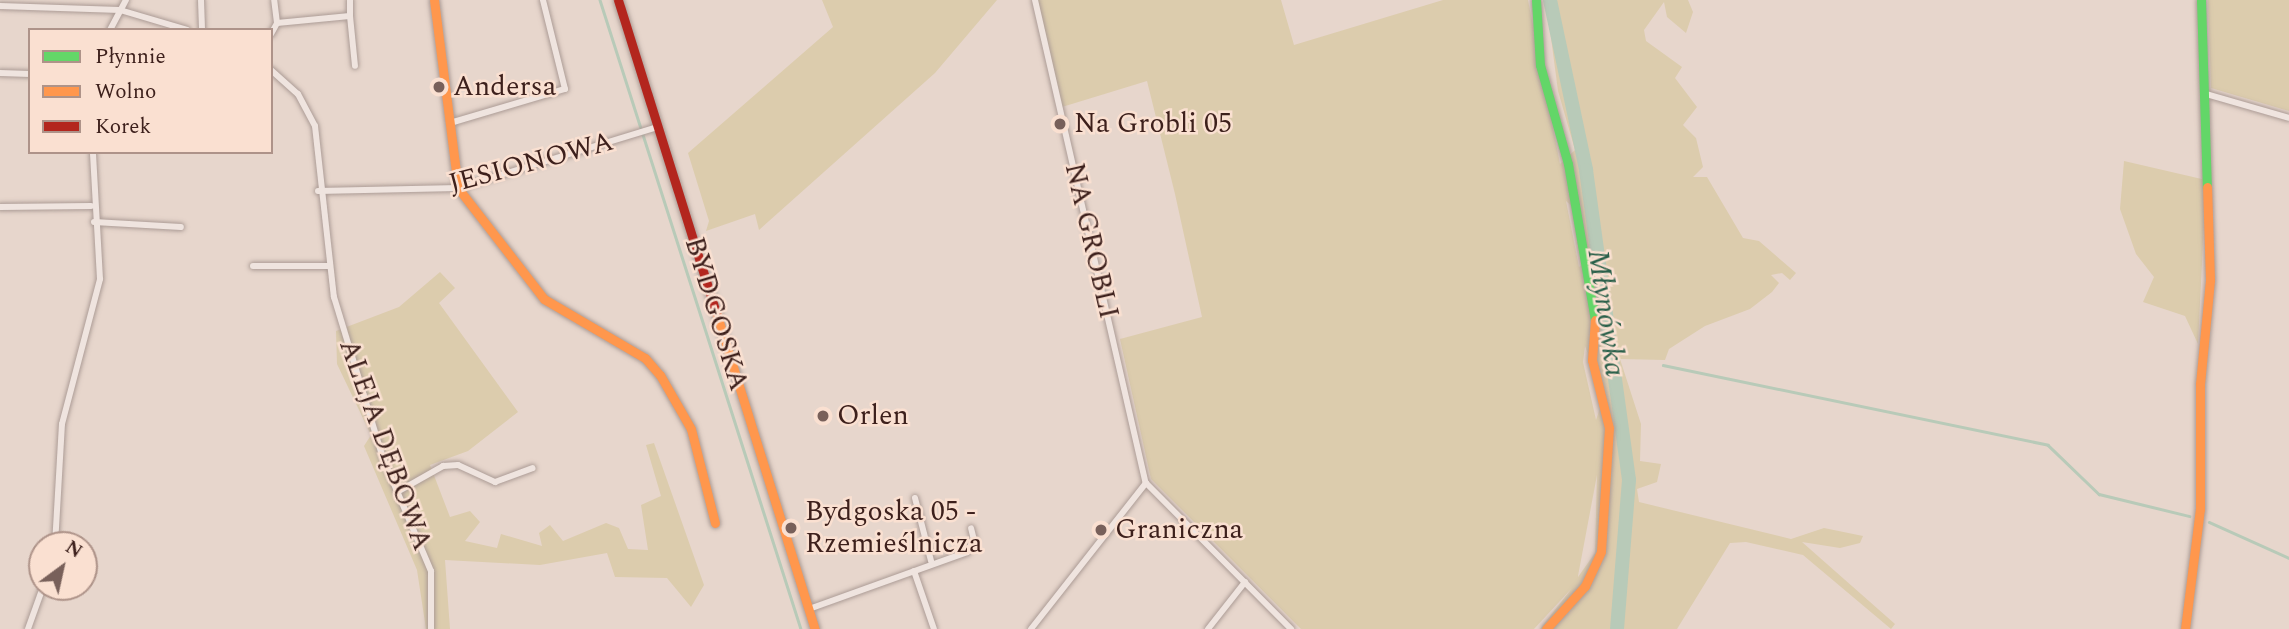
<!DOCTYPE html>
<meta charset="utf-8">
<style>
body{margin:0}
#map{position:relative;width:2289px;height:629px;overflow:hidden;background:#e7d6cc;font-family:Spectral,serif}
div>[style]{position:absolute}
.green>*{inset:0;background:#dcccad}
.stream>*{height:2.5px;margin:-1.25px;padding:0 1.25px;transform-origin:1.25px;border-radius:1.25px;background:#b8cab8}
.river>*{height:14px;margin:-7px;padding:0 7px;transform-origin:7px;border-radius:7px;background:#b8cab8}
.roads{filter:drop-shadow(0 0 2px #ac9c96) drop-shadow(0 0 2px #ac9c96)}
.street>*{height:6px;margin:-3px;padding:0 3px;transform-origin:3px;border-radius:3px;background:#efe4df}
.fast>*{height:9px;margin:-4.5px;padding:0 4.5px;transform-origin:4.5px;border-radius:4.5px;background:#63d668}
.slow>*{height:9px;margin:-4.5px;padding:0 4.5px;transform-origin:4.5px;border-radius:4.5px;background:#ff974d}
.jam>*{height:9px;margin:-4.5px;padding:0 4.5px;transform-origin:4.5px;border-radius:4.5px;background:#b3261e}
.dots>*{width:19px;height:19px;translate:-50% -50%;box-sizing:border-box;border:4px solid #fae0d1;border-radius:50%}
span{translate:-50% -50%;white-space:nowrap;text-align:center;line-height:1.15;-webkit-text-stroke:5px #fae0d1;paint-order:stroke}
.poi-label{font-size:28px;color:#3d201c}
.left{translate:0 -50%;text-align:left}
.street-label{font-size:28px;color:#3d201c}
.water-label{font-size:30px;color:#295f49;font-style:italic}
.legend{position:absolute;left:28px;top:28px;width:245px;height:126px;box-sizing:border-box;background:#fae0d1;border:2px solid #ae9389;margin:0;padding:9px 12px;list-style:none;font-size:21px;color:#3d201c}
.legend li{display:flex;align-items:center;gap:14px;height:35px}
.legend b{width:35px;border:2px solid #ae9389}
.north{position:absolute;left:28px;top:531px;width:70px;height:70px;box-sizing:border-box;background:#fae0d1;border:2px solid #ae9389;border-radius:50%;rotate:33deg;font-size:19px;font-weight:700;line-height:28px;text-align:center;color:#3d201c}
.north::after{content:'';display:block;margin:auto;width:24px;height:32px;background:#78605a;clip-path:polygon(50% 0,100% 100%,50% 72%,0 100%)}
</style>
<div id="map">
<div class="green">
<div style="clip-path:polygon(822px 0,997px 0,935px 73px,759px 230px,755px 214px,706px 231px,709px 221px,688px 153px,833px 27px)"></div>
<div style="clip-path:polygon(evenodd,1035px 0,1281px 0,1294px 45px,1443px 0,1528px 0,1560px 164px,1575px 150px,1558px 91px,1546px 0,1688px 0,1693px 12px,1686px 33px,1667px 17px,1664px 2px,1644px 30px,1646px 41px,1682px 67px,1675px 78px,1697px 107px,1683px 125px,1696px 138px,1703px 167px,1693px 177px,1707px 177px,1743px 238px,1759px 241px,1796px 273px,1790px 280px,1782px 273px,1771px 275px,1779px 283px,1772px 292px,1750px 309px,1705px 326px,1669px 349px,1665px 360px,1620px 359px,1641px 424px,1640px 461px,1661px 464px,1657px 482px,1637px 489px,1639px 502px,1791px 539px,1824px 528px,1863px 536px,1860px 543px,1840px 548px,1802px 542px,1895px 624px,1891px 629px,1803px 555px,1746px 542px,1730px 543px,1677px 629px,1540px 629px,1572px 588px,1534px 629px,1301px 629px,1151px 479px,1120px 339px,1202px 317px,1175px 194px,1147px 81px,1062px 107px,1035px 0,1566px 201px,1576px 210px,1587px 261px,1579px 267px,1566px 201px,1035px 0,1585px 346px,1604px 396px,1596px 420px,1583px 362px,1585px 346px,1035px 0,1597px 475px,1595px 553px,1578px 577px,1578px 576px,1597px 475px)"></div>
<div style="clip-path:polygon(2208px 0,2289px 0,2289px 111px,2211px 88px)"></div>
<div style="clip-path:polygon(2124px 161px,2206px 180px,2198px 344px,2185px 316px,2143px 302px,2154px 277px,2136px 254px,2120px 209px)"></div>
<div style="clip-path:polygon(440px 272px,455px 288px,439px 303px,518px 412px,468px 451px,430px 465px,450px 517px,470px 511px,480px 522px,465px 541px,497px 548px,501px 534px,542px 546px,539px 533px,550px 525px,563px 541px,606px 523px,619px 528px,628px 549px,648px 550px,641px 505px,661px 496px,646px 445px,654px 443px,704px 585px,691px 607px,667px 578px,615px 577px,607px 553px,540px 565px,445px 560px,450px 629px,426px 629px,417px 570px,364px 446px,371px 435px,337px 364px,336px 331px,399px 307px)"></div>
</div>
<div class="stream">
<div style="left:600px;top:0;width:660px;rotate:72.28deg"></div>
<div style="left:1663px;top:365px;width:393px;rotate:11.7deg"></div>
<div style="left:2048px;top:445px;width:71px;rotate:43.9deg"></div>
<div style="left:2099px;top:494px;width:93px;rotate:13.7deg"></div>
<div style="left:2209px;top:522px;width:88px;rotate:24.2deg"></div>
</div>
<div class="river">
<div style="left:1550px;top:0;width:174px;rotate:78deg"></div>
<div style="left:1586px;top:170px;width:313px;rotate:82.1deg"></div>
<div style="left:1629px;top:480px;width:149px;rotate:94.6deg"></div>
</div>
<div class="roads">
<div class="street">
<div style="left:201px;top:0;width:30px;rotate:88deg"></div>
<div style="left:1035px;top:0;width:496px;rotate:77.1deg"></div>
<div style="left:0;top:6px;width:120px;rotate:1.9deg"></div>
<div style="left:120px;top:10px;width:70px;rotate:16.6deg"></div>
<div style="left:350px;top:16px;width:50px;rotate:84.3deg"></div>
<div style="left:277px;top:23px;width:73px;rotate:-5.5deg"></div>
<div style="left:350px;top:16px;width:16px;rotate:-90deg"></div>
<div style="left:110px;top:30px;width:34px;rotate:-62deg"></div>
<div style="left:271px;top:34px;width:13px;rotate:-61deg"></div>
<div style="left:277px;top:23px;width:23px;rotate:-97deg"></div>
<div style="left:271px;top:70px;width:36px;rotate:42deg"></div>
<div style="left:298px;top:94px;width:36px;rotate:62deg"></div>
<div style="left:315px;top:126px;width:172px;rotate:83.7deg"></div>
<div style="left:334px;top:297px;width:168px;rotate:73.1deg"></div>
<div style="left:383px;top:458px;width:123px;rotate:67deg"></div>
<div style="left:431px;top:571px;width:58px;rotate:90deg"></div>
<div style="left:0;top:73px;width:30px;rotate:2deg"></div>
<div style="left:2206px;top:94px;width:86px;rotate:16.1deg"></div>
<div style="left:450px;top:123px;width:120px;rotate:-16.5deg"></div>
<div style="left:565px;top:89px;width:92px;rotate:-103.9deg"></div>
<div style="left:318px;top:191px;width:140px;rotate:-1.2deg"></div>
<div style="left:458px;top:188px;width:209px;rotate:-17deg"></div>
<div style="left:0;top:207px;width:91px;rotate:-0.6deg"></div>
<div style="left:94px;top:222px;width:87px;rotate:3.3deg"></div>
<div style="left:253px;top:266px;width:75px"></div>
<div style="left:1146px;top:483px;width:206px;rotate:45.2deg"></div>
<div style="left:399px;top:491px;width:51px;rotate:-29.6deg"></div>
<div style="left:443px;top:466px;width:15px;rotate:-4deg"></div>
<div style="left:458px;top:465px;width:41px;rotate:24.7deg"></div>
<div style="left:495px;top:482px;width:40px;rotate:-20.2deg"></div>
<div style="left:915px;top:498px;width:65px;rotate:75.7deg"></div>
<div style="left:55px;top:545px;width:121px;rotate:-86.7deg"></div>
<div style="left:62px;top:424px;width:150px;rotate:-75.3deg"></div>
<div style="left:100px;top:279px;width:127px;rotate:-93.2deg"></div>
<div style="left:914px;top:571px;width:61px;rotate:71deg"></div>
<div style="left:809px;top:609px;width:168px;rotate:-19.8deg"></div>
<div style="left:967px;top:552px;width:14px;rotate:-60deg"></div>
<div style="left:974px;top:540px;width:12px;rotate:-104deg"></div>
<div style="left:28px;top:629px;width:45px;rotate:-70.3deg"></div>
<div style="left:1031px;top:629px;width:186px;rotate:-51.8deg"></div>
<div style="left:1208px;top:629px;width:60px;rotate:-51.8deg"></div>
</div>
<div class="fast">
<div style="left:1536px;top:0;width:65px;rotate:86.5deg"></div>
<div style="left:1540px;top:65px;width:103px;rotate:74.2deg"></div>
<div style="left:1568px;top:164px;width:158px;rotate:80.2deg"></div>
<div style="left:2201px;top:0;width:187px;rotate:88.2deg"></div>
</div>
<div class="slow">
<div style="left:434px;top:0;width:190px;rotate:82.7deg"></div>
<div style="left:458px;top:188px;width:140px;rotate:52.2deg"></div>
<div style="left:544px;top:299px;width:117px;rotate:30.3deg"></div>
<div style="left:645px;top:358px;width:23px;rotate:49deg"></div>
<div style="left:660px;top:375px;width:62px;rotate:60.1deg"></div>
<div style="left:691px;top:429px;width:97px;rotate:75.7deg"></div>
<div style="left:716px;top:312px;width:332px;rotate:72.7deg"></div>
<div style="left:1546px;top:629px;width:58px;rotate:-47.8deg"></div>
<div style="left:1585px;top:586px;width:38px;rotate:-65deg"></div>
<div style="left:1601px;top:551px;width:123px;rotate:-86.3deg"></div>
<div style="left:1609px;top:428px;width:70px;rotate:-104deg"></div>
<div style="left:1592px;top:360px;width:40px;rotate:-85.7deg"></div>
<div style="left:2185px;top:629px;width:121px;rotate:-82.9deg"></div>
<div style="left:2200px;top:509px;width:125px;rotate:-90deg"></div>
<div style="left:2200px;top:384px;width:104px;rotate:-84.5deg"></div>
<div style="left:2210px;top:280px;width:93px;rotate:-91.8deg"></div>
</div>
<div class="jam">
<div style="left:618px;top:0;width:327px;rotate:72.6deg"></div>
</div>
</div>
<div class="dots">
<div style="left:439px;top:87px;background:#78605a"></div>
<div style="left:1060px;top:124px;background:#78605a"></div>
<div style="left:823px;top:416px;background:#78605a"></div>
<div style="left:791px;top:528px;background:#78605a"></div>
<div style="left:1101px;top:530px;background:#78605a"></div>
</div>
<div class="poi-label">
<span class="left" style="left:453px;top:87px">Andersa</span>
<span class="left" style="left:1074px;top:124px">Na Grobli 05</span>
<span class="left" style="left:837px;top:416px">Orlen</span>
<span class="left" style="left:805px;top:528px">Bydgoska 05 -<br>Rzemieślnicza</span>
<span class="left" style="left:1115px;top:530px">Graniczna</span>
</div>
<div class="street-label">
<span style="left:531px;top:163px;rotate:-15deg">JESIONOWA</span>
<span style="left:1091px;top:241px;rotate:77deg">NA GROBLI</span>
<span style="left:716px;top:314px;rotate:73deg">BYDGOSKA</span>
<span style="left:385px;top:445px;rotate:70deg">ALEJA DĘBOWA</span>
</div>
<div class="water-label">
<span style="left:1606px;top:313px;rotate:82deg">Młynówka</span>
</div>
<ul class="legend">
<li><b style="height:9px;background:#63d668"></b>Płynnie</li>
<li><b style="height:9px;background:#ff974d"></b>Wolno</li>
<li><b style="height:9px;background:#b3261e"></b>Korek</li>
</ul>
<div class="north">N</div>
</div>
